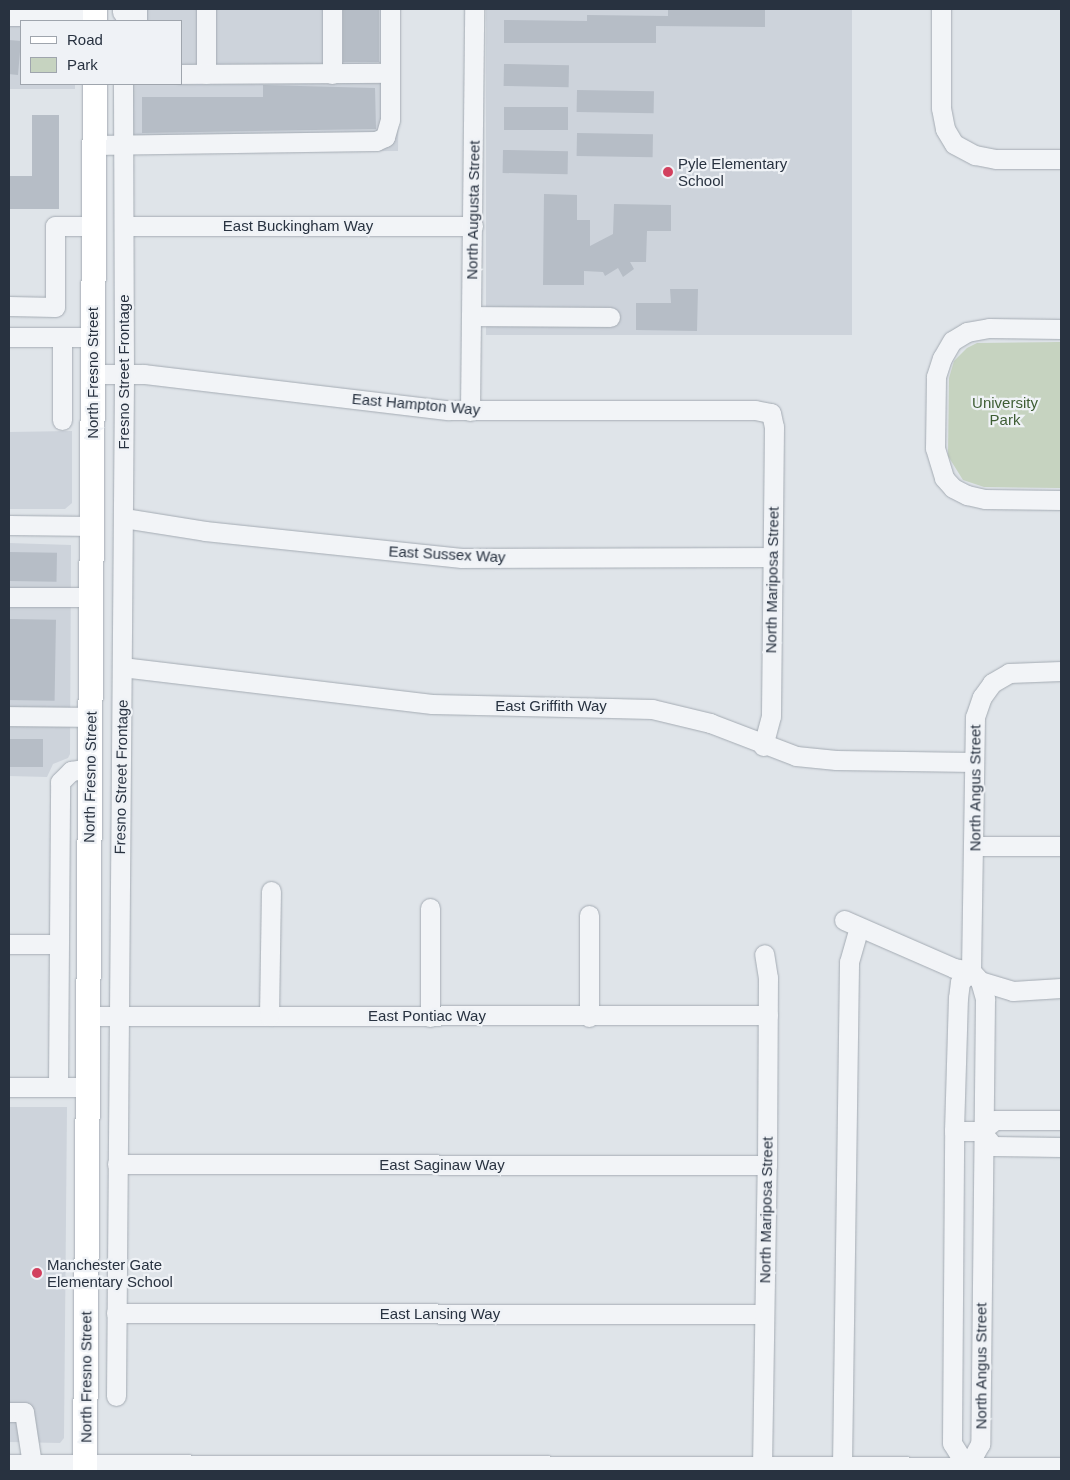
<!DOCTYPE html>
<style>
body{margin:0}
#map{position:relative;width:1070px;height:1480px;overflow:hidden;background:#dfe4e9;font-family:Arial,sans-serif}
div>[style]{position:absolute}
.built>*{inset:0;background:#cdd3db;transform-origin:0 0}
.green>*{inset:0;background:#c6d3c0}
.building>*{inset:0;background:#b6bdc6;transform-origin:0 0}
.roads{filter:drop-shadow(0 0 1px #a4abb3) drop-shadow(0 0 1px #a4abb3)}
.minor>*{height:19px;margin:-9.5px;padding:0 9.5px;transform-origin:9.5px;border-radius:9.5px;background:#f2f4f7}
.major>*{height:24px;margin:-12px;padding:0 12px;transform-origin:12px;border-radius:12px;background:#fff}
.dots>*{width:14px;height:14px;translate:-50% -50%;box-sizing:border-box;border:2px solid #eff2f6;border-radius:50%}
span{translate:-50% -50%;white-space:nowrap;text-align:center;line-height:1.15;-webkit-text-stroke:4.5px #eff2f6;paint-order:stroke}
.poi-label{font-size:15px;color:#283240}
.left{translate:0 -50%;text-align:left}
.street-label{font-size:15px;color:#283240}
.park-label{font-size:15px;color:#3e5d34}
.frame{position:absolute;inset:0;border:10px solid #283240;pointer-events:none}
.legend{position:absolute;left:20px;top:20px;width:162px;height:65px;box-sizing:border-box;background:#eff2f6;border:1px solid #9fa5ad;margin:0;padding:6px 9px;list-style:none;font-size:15px;color:#283240}
.legend li{display:flex;align-items:center;gap:10px;height:25px}
.legend b{width:25px;border:1px solid #9fa5ad}
</style>
<div id="map">
<div class="built">
<div style="clip-path:polygon(9px 9px,21px 21px,21px 84px,75px 84px,75px 89px,9px 89px)"></div>
<div style="clip-path:polygon(115px 9px,400px 9px,398px 151px,116px 153px,115px 84px,181px 84px,181px 21px,115px 21px)"></div>
<div style="left:486px;top:9px;width:366px;height:326px"></div>
<div style="clip-path:polygon(72px 431px,72px 503px,65px 509px,9px 509px,9px 432px)"></div>
<div style="clip-path:polygon(9px 543px,71px 545px,70px 754px,68px 758px,53px 764px,47px 777px,9px 776px)"></div>
<div style="clip-path:polygon(9px 1107px,67px 1107px,64px 1438px,60px 1443px,9px 1442px)"></div>
</div>
<div class="green">
<div style="clip-path:polygon(1061px 342px,1061px 488px,984px 487px,963px 480px,948px 456px,949px 378px,954px 361px,967px 348px,977px 343px)"></div>
</div>
<div class="building">
<div style="left:343px;top:9px;width:36px;height:53px"></div>
<div style="clip-path:polygon(668px 9px,765px 9px,765px 27px,656px 26px,656px 43px,504px 43px,504px 20px,587px 21px,587px 15px,668px 16px)"></div>
<div style="left:9px;top:40px;width:12px;height:34px;rotate:5deg"></div>
<div style="left:504px;top:64px;width:65px;height:22px;rotate:1deg"></div>
<div style="clip-path:polygon(263px 85px,375px 88px,376px 129px,142px 133px,142px 97px,263px 97px)"></div>
<div style="left:577px;top:90px;width:77px;height:22px;rotate:1deg"></div>
<div style="left:504px;top:107px;width:64px;height:23px"></div>
<div style="clip-path:polygon(32px 115px,59px 115px,59px 209px,9px 209px,9px 176px,32px 176px)"></div>
<div style="left:577px;top:133px;width:76px;height:23px;rotate:1deg"></div>
<div style="left:503px;top:150px;width:65px;height:23px;rotate:1deg"></div>
<div style="clip-path:polygon(544px 194px,577px 195px,577px 220px,590px 220px,590px 246px,613px 234px,614px 204px,671px 205px,671px 231px,647px 231px,646px 262px,630px 262px,634px 269px,623px 277px,618px 268px,605px 276px,603px 272px,584px 271px,584px 285px,543px 285px)"></div>
<div style="clip-path:polygon(670px 289px,698px 289px,697px 331px,636px 330px,636px 303px,671px 303px)"></div>
<div style="left:9px;top:552px;width:48px;height:29px;rotate:1deg"></div>
<div style="left:9px;top:619px;width:47px;height:81px;rotate:1deg"></div>
<div style="left:9px;top:739px;width:34px;height:28px"></div>
</div>
<div class="roads">
<div class="minor">
<div style="left:122px;top:9px;width:3px;rotate:90deg"></div>
<div style="left:137px;top:9px;width:12px;rotate:90deg"></div>
<div style="left:206px;top:9px;width:65px;rotate:90deg"></div>
<div style="left:941px;top:9px;width:99px;rotate:90deg"></div>
<div style="left:941px;top:108px;width:21px;rotate:79deg"></div>
<div style="left:945px;top:129px;width:17px;rotate:59deg"></div>
<div style="left:954px;top:144px;width:24px;rotate:28deg"></div>
<div style="left:975px;top:155px;width:21px;rotate:11deg"></div>
<div style="left:996px;top:159px;width:65px"></div>
<div style="left:9px;top:16px;width:86px"></div>
<div style="left:181px;top:74px;width:209px;rotate:-0.3deg"></div>
<div style="left:332px;top:74px;width:65px;rotate:-90deg"></div>
<div style="left:94px;top:145px;width:282px;rotate:-0.8deg"></div>
<div style="left:376px;top:141px;width:10px;rotate:-24deg"></div>
<div style="left:385px;top:137px;width:18px;rotate:-74deg"></div>
<div style="left:390px;top:120px;width:111px;rotate:-90deg"></div>
<div style="left:124px;top:226px;width:349px"></div>
<div style="left:9px;top:306px;width:46px;rotate:1.2deg"></div>
<div style="left:55px;top:307px;width:81px;rotate:-90deg"></div>
<div style="left:55px;top:226px;width:39px"></div>
<div style="left:471px;top:316px;width:139px;rotate:0.4deg"></div>
<div style="left:1061px;top:329px;width:72px;rotate:-179.2deg"></div>
<div style="left:989px;top:328px;width:22px;rotate:170deg"></div>
<div style="left:967px;top:332px;width:17px;rotate:149deg"></div>
<div style="left:952px;top:341px;width:20px;rotate:120deg"></div>
<div style="left:942px;top:358px;width:20px;rotate:108deg"></div>
<div style="left:936px;top:377px;width:71px;rotate:90.8deg"></div>
<div style="left:935px;top:448px;width:31px;rotate:73deg"></div>
<div style="left:944px;top:478px;width:13px;rotate:48deg"></div>
<div style="left:953px;top:488px;width:16px;rotate:27deg"></div>
<div style="left:967px;top:495px;width:18px;rotate:13deg"></div>
<div style="left:985px;top:499px;width:76px;rotate:0.8deg"></div>
<div style="left:9px;top:337px;width:83px"></div>
<div style="left:62px;top:337px;width:83px;rotate:90deg"></div>
<div style="left:92px;top:374px;width:52px"></div>
<div style="left:144px;top:374px;width:306px;rotate:6.8deg"></div>
<div style="left:448px;top:410px;width:307px"></div>
<div style="left:755px;top:410px;width:16px;rotate:11deg"></div>
<div style="left:771px;top:413px;width:14px;rotate:78deg"></div>
<div style="left:774px;top:427px;width:289px;rotate:90.6deg"></div>
<div style="left:771px;top:716px;width:31px;rotate:105deg"></div>
<div style="left:470px;top:411px;width:402px;rotate:-89.4deg"></div>
<div style="left:124px;top:518px;width:82px;rotate:9.1deg"></div>
<div style="left:205px;top:531px;width:258px;rotate:6deg"></div>
<div style="left:462px;top:558px;width:310px;rotate:-0.2deg"></div>
<div style="left:9px;top:525px;width:84px;rotate:0.7deg"></div>
<div style="left:9px;top:597px;width:83px"></div>
<div style="left:122px;top:667px;width:312px;rotate:6.8deg"></div>
<div style="left:432px;top:704px;width:220px;rotate:1.3deg"></div>
<div style="left:652px;top:709px;width:60px;rotate:13.6deg"></div>
<div style="left:710px;top:723px;width:92px;rotate:21deg"></div>
<div style="left:796px;top:756px;width:40px;rotate:5.7deg"></div>
<div style="left:836px;top:760px;width:138px;rotate:0.8deg"></div>
<div style="left:9px;top:716px;width:82px;rotate:0.7deg"></div>
<div style="left:975px;top:846px;width:86px"></div>
<div style="left:844px;top:920px;width:120px;rotate:23.6deg"></div>
<div style="left:954px;top:968px;width:17px;rotate:10deg"></div>
<div style="left:9px;top:944px;width:49px"></div>
<div style="left:971px;top:971px;width:13px;rotate:48deg"></div>
<div style="left:980px;top:981px;width:19px;rotate:74deg"></div>
<div style="left:985px;top:999px;width:445px;rotate:90.6deg"></div>
<div style="left:980px;top:1444px;width:26px;rotate:119deg"></div>
<div style="left:967px;top:1467px;width:28px;rotate:-122deg"></div>
<div style="left:952px;top:1443px;width:312px;rotate:-89.6deg"></div>
<div style="left:954px;top:1131px;width:133px;rotate:-88.3deg"></div>
<div style="left:958px;top:998px;width:16px;rotate:-83deg"></div>
<div style="left:960px;top:982px;width:16px;rotate:-45deg"></div>
<div style="left:971px;top:971px;width:254px;rotate:-89.1deg"></div>
<div style="left:975px;top:717px;width:21px;rotate:-71deg"></div>
<div style="left:982px;top:697px;width:17px;rotate:-54deg"></div>
<div style="left:992px;top:683px;width:20px;rotate:-30deg"></div>
<div style="left:1009px;top:673px;width:52px;rotate:-2.2deg"></div>
<div style="left:980px;top:981px;width:34px;rotate:17deg"></div>
<div style="left:1013px;top:991px;width:48px;rotate:-3.6deg"></div>
<div style="left:87px;top:1016px;width:681px;rotate:-0.08deg"></div>
<div style="left:269px;top:1016px;width:125px;rotate:-89.1deg"></div>
<div style="left:430px;top:1017px;width:109px;rotate:-90deg"></div>
<div style="left:589px;top:1017px;width:102px;rotate:-90deg"></div>
<div style="left:9px;top:1087px;width:78px"></div>
<div style="left:58px;top:1087px;width:305px;rotate:-89.6deg"></div>
<div style="left:60px;top:782px;width:16px;rotate:-45deg"></div>
<div style="left:71px;top:771px;width:19px;rotate:-9deg"></div>
<div style="left:954px;top:1131px;width:27px"></div>
<div style="left:981px;top:1131px;width:18px;rotate:-38deg"></div>
<div style="left:995px;top:1120px;width:66px"></div>
<div style="left:981px;top:1131px;width:19px;rotate:51deg"></div>
<div style="left:993px;top:1146px;width:68px;rotate:0.8deg"></div>
<div style="left:117px;top:1164px;width:650px;rotate:0.09deg"></div>
<div style="left:116px;top:1313px;width:647px;rotate:0.09deg"></div>
<div style="left:116px;top:1396px;width:1022px;rotate:-89.55deg"></div>
<div style="left:124px;top:374px;width:290px;rotate:-90.2deg"></div>
<div style="left:9px;top:1412px;width:15px"></div>
<div style="left:24px;top:1412px;width:53px;rotate:81.3deg"></div>
<div style="left:9px;top:1464px;width:1052px;rotate:0.16deg"></div>
<div style="left:842px;top:1466px;width:504px;rotate:-89.2deg"></div>
<div style="left:849px;top:962px;width:36px;rotate:-74deg"></div>
<div style="left:762px;top:1467px;width:302px;rotate:-89.1deg"></div>
<div style="left:767px;top:1165px;width:187px;rotate:-89.7deg"></div>
<div style="left:768px;top:978px;width:24px;rotate:-99deg"></div>
</div>
<div class="major">
<div style="left:95px;top:21px;width:12px;rotate:-90deg"></div>
<div style="left:85px;top:1471px;width:1387px;rotate:-89.59deg"></div>
</div>
</div>
<div class="dots">
<div style="left:668px;top:172px;background:#d2405e"></div>
<div style="left:37px;top:1273px;background:#d2405e"></div>
</div>
<div class="poi-label">
<span class="left" style="left:678px;top:172px">Pyle Elementary<br>School</span>
<span class="left" style="left:47px;top:1273px">Manchester Gate<br>Elementary School</span>
</div>
<div class="street-label">
<span style="left:473px;top:210px;rotate:-89deg">North Augusta Street</span>
<span style="left:298px;top:226px">East Buckingham Way</span>
<span style="left:124px;top:372px;rotate:-90deg">Fresno Street Frontage</span>
<span style="left:93px;top:373px;rotate:-90deg">North Fresno Street</span>
<span style="left:416px;top:404px;rotate:5deg">East Hampton Way</span>
<span style="left:447px;top:554px;rotate:3deg">East Sussex Way</span>
<span style="left:772px;top:580px;rotate:-89deg">North Mariposa Street</span>
<span style="left:551px;top:706px">East Griffith Way</span>
<span style="left:90px;top:777px;rotate:-89deg">North Fresno Street</span>
<span style="left:121px;top:777px;rotate:-89deg">Fresno Street Frontage</span>
<span style="left:975px;top:788px;rotate:-90deg">North Angus Street</span>
<span style="left:427px;top:1016px">East Pontiac Way</span>
<span style="left:442px;top:1165px">East Saginaw Way</span>
<span style="left:766px;top:1210px;rotate:-89deg">North Mariposa Street</span>
<span style="left:440px;top:1314px">East Lansing Way</span>
<span style="left:981px;top:1366px;rotate:-90deg">North Angus Street</span>
<span style="left:86px;top:1377px;rotate:-90deg">North Fresno Street</span>
</div>
<div class="park-label">
<span style="left:1005px;top:411px">University<br>Park</span>
</div>
<div class="frame"></div>
<ul class="legend">
<li><b style="height:6px;background:#fff"></b>Road</li>
<li><b style="height:14px;background:#c6d3c0"></b>Park</li>
</ul>
</div>
